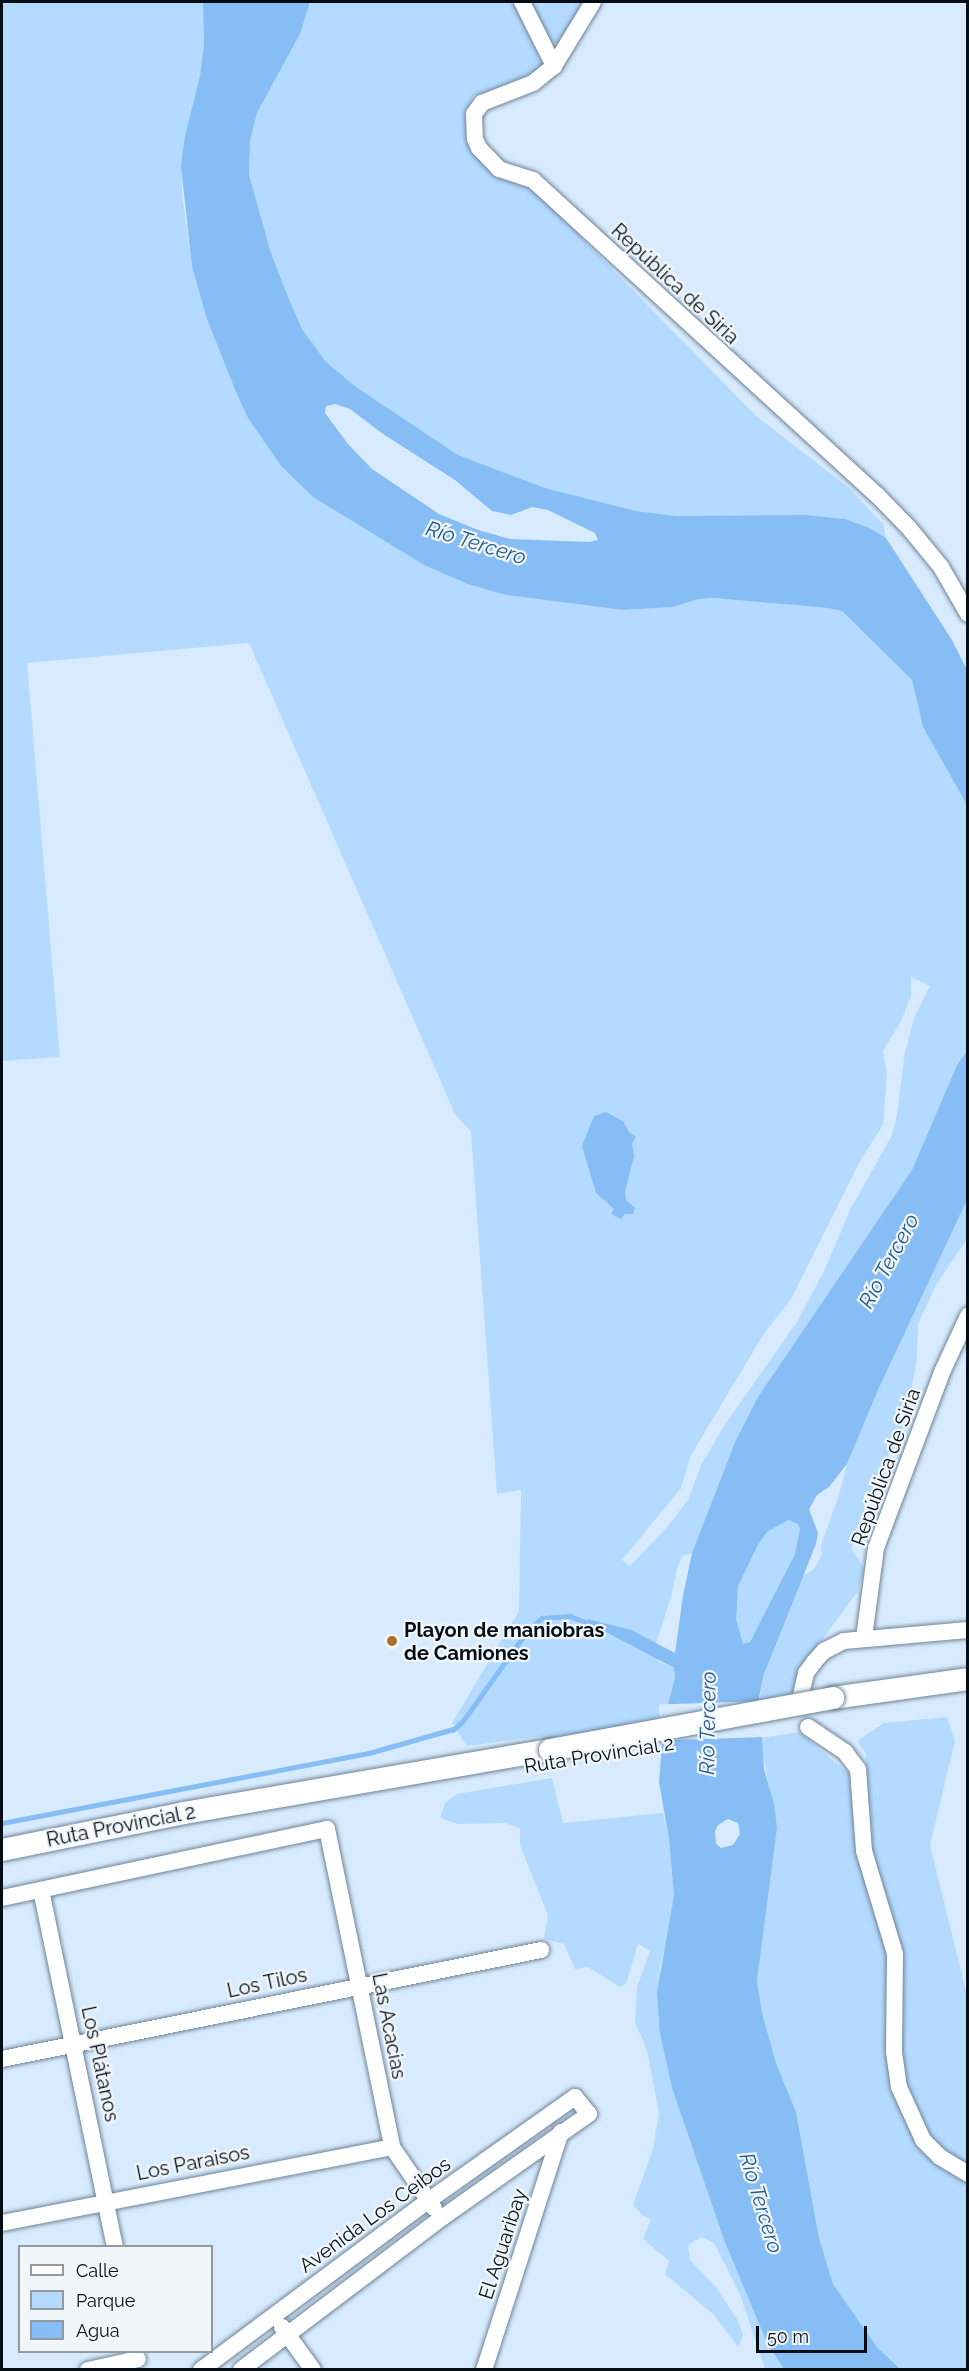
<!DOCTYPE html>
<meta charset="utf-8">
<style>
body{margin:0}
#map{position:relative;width:969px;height:2371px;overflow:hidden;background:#d8ebfe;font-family:Raleway,sans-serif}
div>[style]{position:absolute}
.green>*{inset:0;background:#b4daff}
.water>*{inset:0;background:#85bdf4}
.pier>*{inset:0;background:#d8ebfe;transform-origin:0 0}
.stream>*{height:4.5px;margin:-2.25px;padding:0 2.25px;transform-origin:2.25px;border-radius:2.25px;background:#85bdf4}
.roads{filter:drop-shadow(0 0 2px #6e8399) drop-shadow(0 0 2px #6e8399)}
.street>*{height:16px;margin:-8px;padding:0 8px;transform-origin:8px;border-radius:8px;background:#fff}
.secondary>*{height:22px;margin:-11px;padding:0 11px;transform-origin:11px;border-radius:11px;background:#fff}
.bridges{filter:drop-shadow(0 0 2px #6e8399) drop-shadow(0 0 2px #6e8399)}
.secondary-bridge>*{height:22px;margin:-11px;padding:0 11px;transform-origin:11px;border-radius:11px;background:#fff}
.dots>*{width:16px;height:16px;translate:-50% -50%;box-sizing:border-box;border:3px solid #f1f6fb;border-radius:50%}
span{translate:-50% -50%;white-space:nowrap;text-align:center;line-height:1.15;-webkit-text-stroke:4.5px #f1f6fb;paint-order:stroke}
.street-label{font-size:20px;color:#050d14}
.poi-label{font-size:20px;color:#050d14;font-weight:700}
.left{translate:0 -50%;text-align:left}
.water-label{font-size:21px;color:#1f5a8d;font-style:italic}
.frame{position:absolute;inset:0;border:3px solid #050d14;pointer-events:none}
.legend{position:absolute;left:18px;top:2245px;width:195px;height:108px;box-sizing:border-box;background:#f1f6fb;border:2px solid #93999f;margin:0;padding:8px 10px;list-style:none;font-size:18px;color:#050d14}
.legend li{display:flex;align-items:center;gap:12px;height:30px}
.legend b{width:30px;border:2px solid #93999f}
.scale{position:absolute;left:756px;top:2326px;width:111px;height:27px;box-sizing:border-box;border:3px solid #050d14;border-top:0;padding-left:8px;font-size:18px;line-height:21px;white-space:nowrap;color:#050d14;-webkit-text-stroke:4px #f1f6fb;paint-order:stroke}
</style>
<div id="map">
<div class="green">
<div style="clip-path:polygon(evenodd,2px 2px,203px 2px,204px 43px,200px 76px,185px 136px,182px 194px,192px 267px,207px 319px,248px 418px,281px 466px,313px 497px,424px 565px,506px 595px,623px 610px,673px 607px,698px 599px,714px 598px,828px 608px,842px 611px,912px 680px,923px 727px,967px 805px,967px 1051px,957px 1065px,912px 1170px,758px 1398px,735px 1442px,692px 1553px,683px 1556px,677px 1568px,672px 1594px,656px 1643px,657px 1661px,674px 1668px,675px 1678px,664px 1719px,551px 1740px,550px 1735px,467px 1746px,452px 1723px,519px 1611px,521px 1490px,497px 1494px,471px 1132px,455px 1114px,249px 643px,27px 663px,60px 1057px,2px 1061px,2px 2px,911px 977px,930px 986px,914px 1018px,905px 1053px,896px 1120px,891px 1137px,851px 1208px,825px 1269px,797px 1322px,726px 1423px,702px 1463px,688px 1500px,669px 1525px,630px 1566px,622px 1560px,681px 1488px,691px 1455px,763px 1335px,791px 1299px,860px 1161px,883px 1125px,887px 1073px,883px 1051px,901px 1021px,911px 996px,911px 977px)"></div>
<div style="clip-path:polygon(310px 2px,514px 2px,543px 64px,527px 78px,473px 96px,467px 109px,470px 145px,527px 182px,755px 415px,848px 487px,883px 524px,886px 538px,870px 528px,845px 519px,807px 515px,676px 516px,636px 511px,545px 488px,458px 455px,356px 387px,326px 362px,302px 329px,288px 297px,271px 253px,249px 175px,250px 141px,257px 113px,300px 34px)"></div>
<div style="clip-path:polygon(530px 2px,586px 2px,560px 42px,556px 43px,549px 41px)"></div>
<div style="clip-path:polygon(967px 1200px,967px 1239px,936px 1285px,918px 1324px,917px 1358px,907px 1416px,896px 1446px,884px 1461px,855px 1534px,852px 1549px,864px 1568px,858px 1591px,802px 1667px,795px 1695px,759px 1701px,764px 1674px,801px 1577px,814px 1569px,822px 1554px,821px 1545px,839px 1495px,847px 1464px,878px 1390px)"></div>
<div style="clip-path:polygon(788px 1520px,798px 1524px,800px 1529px,795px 1554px,750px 1642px,743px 1644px,737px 1629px,735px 1606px,738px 1586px,758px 1545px,767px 1532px)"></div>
<div style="clip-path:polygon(947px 1717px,955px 1741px,930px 1845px,967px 1995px,967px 2369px,900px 2369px,877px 2347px,833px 2284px,819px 2238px,796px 2112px,776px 2063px,762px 2013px,757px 1981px,777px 1828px,760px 1738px,799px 1732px,866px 1788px,866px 1754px,857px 1741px,884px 1723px)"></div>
<div style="clip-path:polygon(552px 1778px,563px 1823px,663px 1813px,669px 1839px,674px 1896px,671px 1922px,660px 1967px,660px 2034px,672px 2088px,724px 2240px,767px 2343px,784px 2369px,765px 2369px,740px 2294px,714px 2243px,702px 2237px,688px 2245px,690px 2260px,716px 2287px,738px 2321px,743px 2335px,738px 2347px,714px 2315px,665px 2274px,669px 2261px,643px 2239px,651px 2219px,642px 2215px,633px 2205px,653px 2149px,659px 2114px,647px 2050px,635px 2022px,637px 1987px,650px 1951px,638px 1944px,626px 1984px,620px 1987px,588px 1967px,575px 1969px,564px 1944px,544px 1939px,548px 1915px,520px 1845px,520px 1828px,505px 1823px,457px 1824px,440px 1818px,445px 1803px,457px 1794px)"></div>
</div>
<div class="water">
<div style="clip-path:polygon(evenodd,203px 2px,310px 2px,300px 34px,257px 113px,250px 141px,249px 175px,271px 253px,288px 297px,302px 329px,326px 362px,356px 387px,458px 455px,545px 488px,636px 511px,676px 516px,807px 515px,845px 519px,870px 528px,886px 538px,952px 640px,967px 670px,967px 805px,923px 727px,912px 680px,842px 611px,828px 608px,714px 598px,698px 599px,673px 607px,623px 610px,506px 595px,468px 584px,424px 565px,313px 497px,281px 466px,248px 418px,236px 392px,207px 319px,192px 267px,181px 166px,185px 136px,200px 76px,204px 43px,203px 2px,335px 404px,350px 409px,383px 434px,455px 480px,492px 511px,511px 515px,532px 507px,548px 510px,595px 533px,598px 540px,589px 542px,510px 539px,478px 530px,439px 514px,372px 469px,348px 444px,325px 413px,326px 406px,335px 404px)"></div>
<div style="clip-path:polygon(evenodd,967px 1051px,967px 1200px,878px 1390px,847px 1464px,829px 1487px,817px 1495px,809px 1509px,818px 1533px,816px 1544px,764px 1674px,759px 1697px,764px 1769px,774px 1804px,777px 1828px,757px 1981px,762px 2013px,776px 2063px,796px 2112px,819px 2238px,833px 2284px,877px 2347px,900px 2369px,784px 2369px,767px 2343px,724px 2240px,672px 2088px,660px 2034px,657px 1992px,674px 1896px,669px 1839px,659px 1782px,664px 1719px,675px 1678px,674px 1668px,608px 1633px,585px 1625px,588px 1619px,631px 1630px,675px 1653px,683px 1596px,692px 1553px,735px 1442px,758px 1397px,912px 1170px,957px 1065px,967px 1051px,788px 1520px,798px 1524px,800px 1529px,795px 1554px,750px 1642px,743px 1644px,736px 1619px,738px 1586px,758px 1545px,767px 1532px,788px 1520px,967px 1051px,728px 1819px,738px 1823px,740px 1834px,733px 1845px,721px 1848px,716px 1844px,715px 1831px,718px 1825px,728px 1819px)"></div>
<div style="clip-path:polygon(606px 1112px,623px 1121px,629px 1132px,636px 1137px,632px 1143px,634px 1156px,625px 1192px,626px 1200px,635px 1208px,633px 1214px,625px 1214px,621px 1219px,611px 1214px,614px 1209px,596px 1193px,582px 1146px,594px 1116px)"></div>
</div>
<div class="pier">
<div style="left:762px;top:1701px;width:36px;height:103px;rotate:88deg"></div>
</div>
<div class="stream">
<div style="left:453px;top:1730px;width:13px;rotate:-42deg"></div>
<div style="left:463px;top:1721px;width:112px;rotate:-54.5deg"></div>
<div style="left:528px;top:1630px;width:18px;rotate:-41deg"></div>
<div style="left:542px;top:1618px;width:28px;rotate:-4deg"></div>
<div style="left:570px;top:1616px;width:24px;rotate:22deg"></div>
<div style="left:2px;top:1823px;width:374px;rotate:-10.8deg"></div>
<div style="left:369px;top:1753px;width:87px;rotate:-15.9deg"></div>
</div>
<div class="roads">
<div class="street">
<div style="left:522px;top:2px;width:72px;rotate:63.4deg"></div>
<div style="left:593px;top:2px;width:75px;rotate:121.4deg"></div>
<div style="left:554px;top:66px;width:27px;rotate:141deg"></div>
<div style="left:533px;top:83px;width:55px;rotate:158.6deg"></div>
<div style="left:482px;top:103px;width:14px;rotate:126deg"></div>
<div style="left:474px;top:114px;width:25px;rotate:88deg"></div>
<div style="left:475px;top:139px;width:10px;rotate:66deg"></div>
<div style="left:479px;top:148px;width:29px;rotate:46deg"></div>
<div style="left:499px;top:169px;width:36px;rotate:18deg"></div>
<div style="left:533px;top:180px;width:466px;rotate:42.5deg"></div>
<div style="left:877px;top:495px;width:46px;rotate:45.9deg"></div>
<div style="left:909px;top:528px;width:50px;rotate:50.6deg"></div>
<div style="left:941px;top:567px;width:54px;rotate:60.1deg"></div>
<div style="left:864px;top:1638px;width:91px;rotate:-82.4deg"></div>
<div style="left:876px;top:1548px;width:190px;rotate:-69.4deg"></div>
<div style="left:943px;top:1370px;width:60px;rotate:-65.2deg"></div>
<div style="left:801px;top:1695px;width:23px;rotate:-77deg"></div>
<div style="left:806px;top:1673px;width:14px;rotate:-54deg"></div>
<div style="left:814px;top:1662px;width:15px;rotate:-48deg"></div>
<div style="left:824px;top:1651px;width:22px;rotate:-27deg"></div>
<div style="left:844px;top:1641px;width:124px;rotate:-5.1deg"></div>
<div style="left:808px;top:1727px;width:45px;rotate:34deg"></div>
<div style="left:845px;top:1752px;width:21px;rotate:53deg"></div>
<div style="left:858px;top:1769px;width:82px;rotate:85.8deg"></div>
<div style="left:864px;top:1851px;width:108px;rotate:73.2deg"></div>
<div style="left:895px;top:1954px;width:98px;rotate:90.6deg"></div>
<div style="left:894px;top:2052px;width:35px;rotate:82deg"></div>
<div style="left:899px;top:2087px;width:58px;rotate:65.6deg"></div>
<div style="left:923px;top:2140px;width:24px;rotate:45deg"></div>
<div style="left:940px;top:2157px;width:33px;rotate:31deg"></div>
<div style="left:41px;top:1890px;width:364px;rotate:78.3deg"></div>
<div style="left:2px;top:1898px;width:332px;rotate:-12deg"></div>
<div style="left:327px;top:1829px;width:325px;rotate:78.4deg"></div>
<div style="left:392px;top:2147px;width:74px;rotate:55.5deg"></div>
<div style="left:2px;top:2059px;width:550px;rotate:-11.43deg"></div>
<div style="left:2px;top:2223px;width:397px;rotate:-11deg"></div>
<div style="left:282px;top:2327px;width:53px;rotate:54.2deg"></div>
<div style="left:88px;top:2370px;width:51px;rotate:-12.4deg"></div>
<div style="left:201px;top:2370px;width:283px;rotate:-36.7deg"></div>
<div style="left:428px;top:2201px;width:180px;rotate:-35.3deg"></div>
<div style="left:575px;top:2097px;width:22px;rotate:51deg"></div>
<div style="left:589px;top:2114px;width:179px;rotate:144.8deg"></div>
<div style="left:443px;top:2217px;width:253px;rotate:142.9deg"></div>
<div style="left:484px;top:2370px;width:250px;rotate:-72.1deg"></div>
</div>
<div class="secondary">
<div style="left:833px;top:1698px;width:136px;rotate:-8deg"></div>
<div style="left:2px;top:1850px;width:186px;rotate:-11.5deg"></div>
<div style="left:184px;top:1813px;width:371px;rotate:-9.8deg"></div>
</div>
</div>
<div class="bridges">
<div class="secondary-bridge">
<div style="left:550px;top:1750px;width:288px;rotate:-10.4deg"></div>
</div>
</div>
<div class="dots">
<div style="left:392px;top:1641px;background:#a8722c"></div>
</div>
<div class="street-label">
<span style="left:675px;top:284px;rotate:43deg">República de Siria</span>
<span style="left:886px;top:1467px;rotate:-70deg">República de Siria</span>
<span style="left:599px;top:1755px;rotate:-9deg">Ruta Provincial 2</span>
<span style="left:121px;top:1826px;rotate:-11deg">Ruta Provincial 2</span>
<span style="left:267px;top:1983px;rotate:-12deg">Los Tilos</span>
<span style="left:389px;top:2026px;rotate:79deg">Las Acacias</span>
<span style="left:100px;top:2064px;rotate:78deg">Los Plátanos</span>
<span style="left:193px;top:2163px;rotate:-11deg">Los Paraisos</span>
<span style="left:375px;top:2215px;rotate:-36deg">Avenida Los Ceibos</span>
<span style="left:503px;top:2244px;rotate:-72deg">El Aguaribay</span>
</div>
<div class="poi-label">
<span class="left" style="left:404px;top:1642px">Playon de maniobras<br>de Camiones</span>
</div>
<div class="water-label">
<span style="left:476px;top:543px;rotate:17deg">Río Tercero</span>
<span style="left:889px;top:1261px;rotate:-62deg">Río Tercero</span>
<span style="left:708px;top:1723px;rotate:-89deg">Río Tercero</span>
<span style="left:761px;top:2203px;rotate:73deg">Río Tercero</span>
</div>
<div class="frame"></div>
<ul class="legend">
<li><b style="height:8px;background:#fff"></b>Calle</li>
<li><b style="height:16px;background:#b4daff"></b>Parque</li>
<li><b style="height:16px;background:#85bdf4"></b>Agua</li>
</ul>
<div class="scale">50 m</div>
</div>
